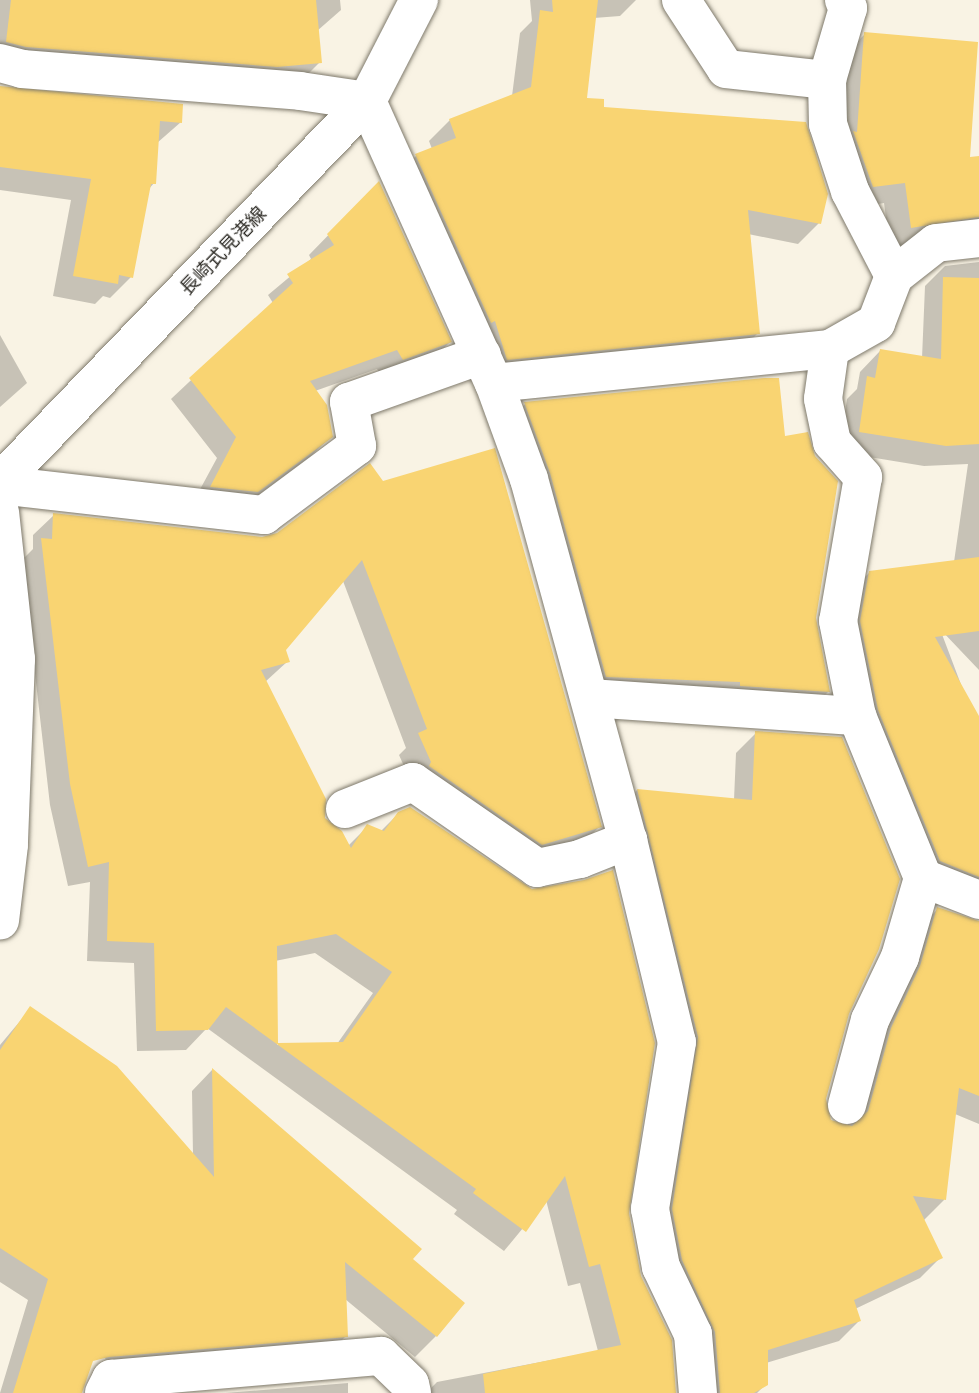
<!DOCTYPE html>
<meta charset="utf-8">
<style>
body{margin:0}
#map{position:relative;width:979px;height:1393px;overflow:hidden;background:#f9f3e4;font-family:Ubuntu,"Noto Sans JP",sans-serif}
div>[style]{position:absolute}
.shadow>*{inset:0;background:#0003}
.building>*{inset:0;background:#f9d472}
.roads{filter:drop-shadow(0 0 2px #7e796b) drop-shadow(0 0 2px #7e796b)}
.street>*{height:38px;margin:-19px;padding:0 19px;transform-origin:19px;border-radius:19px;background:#fff}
.secondary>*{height:38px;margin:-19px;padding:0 19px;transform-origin:19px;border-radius:19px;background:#fff}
span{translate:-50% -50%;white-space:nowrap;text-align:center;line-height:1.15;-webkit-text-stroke:6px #fff;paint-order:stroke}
.street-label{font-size:19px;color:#2b2923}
</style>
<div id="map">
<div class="shadow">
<div style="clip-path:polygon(0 0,340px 0,341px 10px,317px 31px,320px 62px,299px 83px,0 66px)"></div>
<div style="clip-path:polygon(530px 0,636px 0,620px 16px,594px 18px,585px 100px,819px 223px,798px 244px,748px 234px,758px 333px,737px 354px,487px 380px,395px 176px,416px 156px,432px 149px,429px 141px,450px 120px,512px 96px,520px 33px,532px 21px)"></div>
<div style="clip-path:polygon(865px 34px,969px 160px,979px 158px,979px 233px,890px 248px,884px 203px,852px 208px,833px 154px,844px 55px)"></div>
<div style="clip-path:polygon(0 87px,181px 122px,157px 143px,154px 183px,148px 190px,131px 277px,110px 298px,103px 296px,95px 304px,53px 296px,71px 200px,0 190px)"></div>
<div style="clip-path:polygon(378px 184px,450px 342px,430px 362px,383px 379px,377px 369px,315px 391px,331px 436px,311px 456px,237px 511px,191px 506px,217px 458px,171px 399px,273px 303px,268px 295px,311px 259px,309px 255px)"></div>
<div style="clip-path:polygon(979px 262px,979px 670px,940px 629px,979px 732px,979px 916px,920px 881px,858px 731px,849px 593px,870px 572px,954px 562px,968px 464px,924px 466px,851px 454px,838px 459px,847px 399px,857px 389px,860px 372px,880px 351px,922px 358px,925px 286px,945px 266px)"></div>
<div style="clip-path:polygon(0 335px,27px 383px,0 407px)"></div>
<div style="clip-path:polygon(525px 404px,784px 438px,828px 692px,809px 711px,587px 696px,506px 423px)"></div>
<div style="clip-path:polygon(evenodd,370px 466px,600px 826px,579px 847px,521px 864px,412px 784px,399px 755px,406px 748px,343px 581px,284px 650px,288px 661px,265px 682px,323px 818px,348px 846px,368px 826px,381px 831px,399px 813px,627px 1213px,639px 1277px,674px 1393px,426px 1393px,437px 1382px,598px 1351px,580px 1283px,568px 1286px,546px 1200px,504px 1251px,454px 1214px,457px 1210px,207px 1028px,186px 1050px,137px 1051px,134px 963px,87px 961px,90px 882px,68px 886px,50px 805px,22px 560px,33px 549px,33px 535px,54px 515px,263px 538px,278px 534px,370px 466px,315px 953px,373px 993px,337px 1044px,277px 1045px,275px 961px,315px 953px)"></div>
<div style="clip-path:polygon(756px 733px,847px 1013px,824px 1099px,831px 1122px,847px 1127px,871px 1050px,917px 929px,938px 909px,979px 922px,979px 1124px,955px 1114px,944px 1200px,923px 1221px,940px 1258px,920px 1278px,855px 1309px,859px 1321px,839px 1341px,766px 1363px,766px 1384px,757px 1393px,697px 1393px,662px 1281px,679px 1059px,617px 810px,637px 790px,734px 800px,736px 753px)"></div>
<div style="clip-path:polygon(31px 1008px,193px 1156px,192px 1091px,212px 1070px,411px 1259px,436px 1336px,415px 1357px,345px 1299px,346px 1336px,325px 1357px,107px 1376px,102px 1325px,80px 1393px,0 1393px,28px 1300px,0 1282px,0 1045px)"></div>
<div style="clip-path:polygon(348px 1383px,348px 1393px,225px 1393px)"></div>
</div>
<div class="building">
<div style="clip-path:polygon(11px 0,316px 0,322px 63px,277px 67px,26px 47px,6px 42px)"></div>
<div style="clip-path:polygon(552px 0,598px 0,587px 98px,604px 99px,604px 107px,806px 122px,828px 194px,821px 224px,748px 210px,760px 334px,507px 360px,495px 321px,491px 323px,415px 154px,456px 138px,449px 119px,531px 87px,540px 10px,553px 12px)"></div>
<div style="clip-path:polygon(864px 32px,978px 42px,970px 157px,979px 156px,979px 217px,911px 228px,905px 183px,873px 187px,853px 131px,857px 132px)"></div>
<div style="clip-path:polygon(0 86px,183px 104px,182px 123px,160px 121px,156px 184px,151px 184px,133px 278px,119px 275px,118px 284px,73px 276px,91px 179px,0 167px)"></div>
<div style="clip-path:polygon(379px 181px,452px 342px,403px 360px,397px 350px,310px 381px,327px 405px,333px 437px,258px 492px,210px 487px,236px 437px,189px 378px,293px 283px,287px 274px,334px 245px,327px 234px)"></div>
<div style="clip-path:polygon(943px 277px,979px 278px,979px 444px,946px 446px,859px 432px,867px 376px,875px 378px,880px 349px,941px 359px)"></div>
<div style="clip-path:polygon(764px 378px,779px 378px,785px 436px,808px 432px,815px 456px,838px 481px,816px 618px,830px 692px,740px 686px,740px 682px,606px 677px,550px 473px,524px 402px)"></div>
<div style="clip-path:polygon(evenodd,495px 448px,602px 827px,542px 845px,429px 766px,431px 762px,418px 733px,427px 729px,362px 560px,286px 650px,290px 662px,261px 670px,326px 799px,325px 818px,342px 831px,351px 848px,367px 824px,384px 831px,398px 812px,410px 807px,532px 889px,584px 880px,613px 870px,655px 1043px,629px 1213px,641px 1276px,672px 1340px,676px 1393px,485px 1393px,483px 1374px,621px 1345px,600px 1264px,589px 1267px,565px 1176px,526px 1232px,473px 1193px,476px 1189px,226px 1007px,208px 1030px,156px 1031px,154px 943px,107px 941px,109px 862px,88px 867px,70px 784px,41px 538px,52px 539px,53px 513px,262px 537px,277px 533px,370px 463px,383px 481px,495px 448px,336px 934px,392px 972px,343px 1042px,278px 1043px,277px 946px,336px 934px)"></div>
<div style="clip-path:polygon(979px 557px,979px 631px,935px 637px,979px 716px,979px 877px,940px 861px,878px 710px,860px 621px,869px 571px)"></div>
<div style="clip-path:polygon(755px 731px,842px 737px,900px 879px,879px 949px,849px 1014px,826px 1099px,831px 1120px,852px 1126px,868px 1111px,891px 1028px,920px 966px,937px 907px,979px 921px,979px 1096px,959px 1088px,946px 1200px,913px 1196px,943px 1258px,854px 1300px,861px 1321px,768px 1350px,768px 1385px,754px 1393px,720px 1393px,715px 1332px,682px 1260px,672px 1209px,698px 1037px,637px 789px,752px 800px)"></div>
<div style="clip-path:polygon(30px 1006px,117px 1066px,214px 1177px,212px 1068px,422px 1249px,413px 1259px,465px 1303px,437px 1337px,345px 1262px,348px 1337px,109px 1357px,93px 1361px,82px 1393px,13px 1393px,48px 1279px,0 1248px,0 1050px)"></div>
</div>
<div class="roads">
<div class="street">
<div style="left:681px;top:0;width:82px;rotate:56.9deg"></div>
<div style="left:726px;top:69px;width:102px;rotate:6.2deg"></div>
<div style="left:844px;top:0;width:9px;rotate:63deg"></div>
<div style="left:848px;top:8px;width:75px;rotate:106.3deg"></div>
<div style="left:827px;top:80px;width:44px;rotate:88.7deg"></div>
<div style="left:828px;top:124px;width:71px;rotate:71.8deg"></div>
<div style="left:850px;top:191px;width:96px;rotate:62.6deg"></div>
<div style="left:0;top:63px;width:23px;rotate:15deg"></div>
<div style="left:22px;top:69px;width:279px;rotate:4.5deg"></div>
<div style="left:300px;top:91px;width:68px;rotate:8.5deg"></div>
<div style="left:367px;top:101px;width:309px;rotate:65.8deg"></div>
<div style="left:494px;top:383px;width:102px;rotate:70deg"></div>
<div style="left:529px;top:479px;width:374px;rotate:74.7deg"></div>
<div style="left:628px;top:840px;width:208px;rotate:76.4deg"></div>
<div style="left:677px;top:1042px;width:169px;rotate:99.2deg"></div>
<div style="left:650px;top:1209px;width:59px;rotate:79.3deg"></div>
<div style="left:661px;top:1267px;width:74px;rotate:64.5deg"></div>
<div style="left:693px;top:1334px;width:59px;rotate:85.2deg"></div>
<div style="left:830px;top:349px;width:50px;rotate:98deg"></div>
<div style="left:823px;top:399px;width:44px;rotate:78.2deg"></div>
<div style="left:832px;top:442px;width:47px;rotate:48.5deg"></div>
<div style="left:863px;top:477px;width:146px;rotate:99.8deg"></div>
<div style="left:838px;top:621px;width:97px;rotate:78.7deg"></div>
<div style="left:857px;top:716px;width:175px;rotate:67.8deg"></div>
<div style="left:923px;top:878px;width:60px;rotate:21.4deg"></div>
<div style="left:494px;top:383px;width:338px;rotate:-5.8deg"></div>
<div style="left:830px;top:349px;width:53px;rotate:-29.5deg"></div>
<div style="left:876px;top:323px;width:50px;rotate:-69deg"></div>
<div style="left:894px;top:276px;width:53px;rotate:-38.2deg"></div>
<div style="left:936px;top:243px;width:43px;rotate:-6.6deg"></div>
<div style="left:0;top:485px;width:266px;rotate:6.5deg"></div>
<div style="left:264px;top:515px;width:116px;rotate:-36.6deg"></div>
<div style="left:357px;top:446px;width:45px;rotate:-100.3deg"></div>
<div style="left:349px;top:402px;width:141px;rotate:-19.5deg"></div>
<div style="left:0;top:512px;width:148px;rotate:83.8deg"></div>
<div style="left:16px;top:659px;width:186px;rotate:92.2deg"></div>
<div style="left:9px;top:845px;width:76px;rotate:96.8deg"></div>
<div style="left:590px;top:698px;width:268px;rotate:3.9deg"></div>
<div style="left:345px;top:809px;width:73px;rotate:-21.7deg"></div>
<div style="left:413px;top:782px;width:151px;rotate:34.7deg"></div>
<div style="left:537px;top:868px;width:44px;rotate:-11.8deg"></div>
<div style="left:580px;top:859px;width:52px;rotate:-21.6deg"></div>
<div style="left:847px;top:1105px;width:88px;rotate:-74.9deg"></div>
<div style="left:870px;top:1020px;width:70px;rotate:-64.5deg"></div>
<div style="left:900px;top:957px;width:82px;rotate:-73.8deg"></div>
<div style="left:104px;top:1393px;width:16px;rotate:-63deg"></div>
<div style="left:111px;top:1379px;width:271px;rotate:-4.9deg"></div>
<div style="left:381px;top:1356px;width:40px;rotate:44deg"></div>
<div style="left:410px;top:1384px;width:9px;rotate:77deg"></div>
</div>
<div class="secondary">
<div style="left:0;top:482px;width:529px;rotate:-46.07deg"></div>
<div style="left:367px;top:101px;width:114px;rotate:-62.8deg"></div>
</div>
</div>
<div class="street-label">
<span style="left:223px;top:251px;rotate:-46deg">長崎式見港線</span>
</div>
</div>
